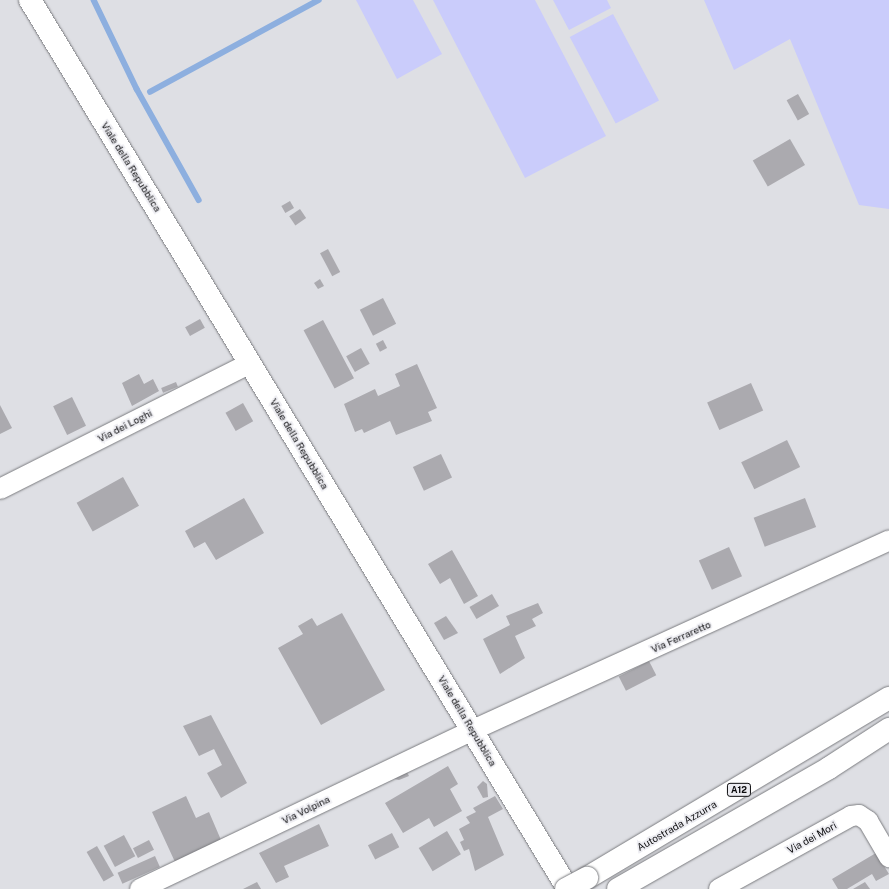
<!DOCTYPE html>
<style>
body{margin:0}
#map{position:relative;width:889px;height:889px;overflow:hidden;background:#dedfe4;font-family:"Public Sans",sans-serif}
div>[style]{position:absolute}
.green>*{inset:0;background:#caccfb;transform-origin:0 0}
.stream>*{height:5.5px;margin:-2.75px;padding:0 2.75px;transform-origin:2.75px;border-radius:2.75px;background:#8dafdf}
.building>*{inset:0;background:#abaaaf;transform-origin:0 0}
.roads{filter:drop-shadow(0 0 1px #7a7b7f) drop-shadow(0 0 1px #7a7b7f)}
.minor>*{height:20px;margin:-10px;padding:0 10px;transform-origin:10px;border-radius:10px;background:#fff}
.secondary>*{height:22px;margin:-11px;padding:0 11px;transform-origin:11px;border-radius:11px;background:#fff}
.motorway>*{height:22px;margin:-11px;padding:0 11px;transform-origin:11px;border-radius:11px;background:#fff}
.bridges{filter:drop-shadow(0 0 1px #7a7b7f) drop-shadow(0 0 1px #7a7b7f)}
.motorway-bridge>*{height:22px;margin:-11px;padding:0 11px;transform-origin:11px;border-radius:11px;background:#fff}
span{translate:-50% -50%;white-space:nowrap;text-align:center;line-height:1.15;-webkit-text-stroke:3.5px #ececf1;paint-order:stroke}
.shield-label span{padding:1px 3px;background:#ececf1;border:1px solid;border-radius:3px;-webkit-text-stroke-width:0}
.shield-label{font-size:9px;color:#0c0c0e;font-weight:700}
.street-label{font-size:10px;color:#0c0c0e}
</style>
<div id="map">
<div class="green">
<div style="clip-path:polygon(356px 0,413px 0,442px 54px,397px 79px)"></div>
<div style="clip-path:polygon(433px 0,535px 0,606px 136px,525px 178px)"></div>
<div style="clip-path:polygon(553px 0,607px 0,611px 8px,569px 30px)"></div>
<div style="clip-path:polygon(704px 0,889px 0,889px 209px,859px 205px,790px 39px,734px 70px)"></div>
<div style="left:613px;top:14px;width:98px;height:49px;rotate:62deg"></div>
</div>
<div class="stream">
<div style="left:94px;top:0;width:99px;rotate:64.2deg"></div>
<div style="left:137px;top:89px;width:127px;rotate:60.8deg"></div>
<div style="left:150px;top:92px;width:192px;rotate:-28.6deg"></div>
</div>
<div class="building">
<div style="left:798px;top:94px;width:23px;height:13px;rotate:61deg"></div>
<div style="left:790px;top:139px;width:30px;height:43px;rotate:60deg"></div>
<div style="left:290px;top:201px;width:8px;height:10px;rotate:60deg"></div>
<div style="left:300px;top:209px;width:11px;height:13px;rotate:56deg"></div>
<div style="left:328px;top:249px;width:26px;height:9px;rotate:62deg"></div>
<div style="clip-path:polygon(320px 279px,324px 286px,318px 289px,314px 283px)"></div>
<div style="left:383px;top:298px;width:29px;height:26px;rotate:63deg"></div>
<div style="left:200px;top:319px;width:10px;height:17px;rotate:61deg"></div>
<div style="left:323px;top:320px;width:66px;height:22px;rotate:62deg"></div>
<div style="left:383px;top:340px;width:9px;height:8px;rotate:63deg"></div>
<div style="left:361px;top:348px;width:18px;height:17px;rotate:61deg"></div>
<div style="clip-path:polygon(417px 364px,437px 408px,428px 412px,432px 421px,396px 435px,390px 421px,364px 433px,362px 429px,355px 432px,344px 404px,375px 389px,378px 396px,400px 386px,395px 374px)"></div>
<div style="clip-path:polygon(139px 374px,144px 384px,153px 379px,159px 391px,132px 406px,122px 383px)"></div>
<div style="left:176px;top:382px;width:5px;height:16px;rotate:68deg"></div>
<div style="left:751px;top:383px;width:30px;height:48px;rotate:66deg"></div>
<div style="left:72px;top:397px;width:32px;height:21px;rotate:64deg"></div>
<div style="left:243px;top:403px;width:21px;height:20px;rotate:61deg"></div>
<div style="clip-path:polygon(0 405px,12px 428px,0 434px)"></div>
<div style="left:787px;top:440px;width:30px;height:51px;rotate:64deg"></div>
<div style="left:441px;top:454px;width:26px;height:31px;rotate:65deg"></div>
<div style="left:123px;top:477px;width:33px;height:53px;rotate:61deg"></div>
<div style="clip-path:polygon(244px 498px,264px 533px,216px 560px,205px 542px,194px 548px,185px 531px)"></div>
<div style="left:805px;top:498px;width:31px;height:55px;rotate:69deg"></div>
<div style="left:729px;top:547px;width:32px;height:33px;rotate:66deg"></div>
<div style="clip-path:polygon(452px 550px,478px 596px,464px 604px,450px 578px,440px 584px,428px 564px)"></div>
<div style="left:492px;top:594px;width:14px;height:26px;rotate:60deg"></div>
<div style="clip-path:polygon(538px 603px,543px 613px,532px 619px,536px 626px,515px 636px,525px 658px,500px 674px,483px 639px,510px 625px,506px 616px)"></div>
<div style="clip-path:polygon(342px 613px,385px 690px,321px 725px,278px 648px,303px 634px,298px 626px,312px 618px,317px 626px)"></div>
<div style="clip-path:polygon(446px 616px,458px 633px,444px 640px,434px 623px)"></div>
<div style="left:649px;top:661px;width:16px;height:34px;rotate:63deg"></div>
<div style="clip-path:polygon(211px 715px,247px 783px,221px 798px,207px 773px,222px 765px,214px 749px,199px 756px,183px 726px)"></div>
<div style="clip-path:polygon(448px 766px,458px 784px,450px 789px,462px 811px,434px 827px,429px 818px,403px 833px,385px 803px)"></div>
<div style="clip-path:polygon(406px 770px,409px 776px,399px 780px,390px 778px)"></div>
<div style="clip-path:polygon(483px 781px,487px 784px,488px 797px,483px 798px,477px 787px)"></div>
<div style="clip-path:polygon(186px 796px,196px 818px,209px 812px,221px 840px,175px 862px,152px 812px)"></div>
<div style="clip-path:polygon(495px 796px,503px 809px,488px 817px,504px 855px,475px 871px,469px 849px,464px 851px,460px 842px,464px 840px,459px 829px,470px 823px,466px 817px,476px 812px,473px 808px)"></div>
<div style="clip-path:polygon(319px 824px,329px 846px,284px 866px,289px 877px,276px 883px,259px 853px)"></div>
<div style="left:447px;top:831px;width:27px;height:33px;rotate:59deg"></div>
<div style="left:392px;top:833px;width:16px;height:27px;rotate:63deg"></div>
<div style="left:124px;top:835px;width:24px;height:23px;rotate:62deg"></div>
<div style="left:149px;top:840px;width:11px;height:18px;rotate:63deg"></div>
<div style="left:97px;top:846px;width:34px;height:12px;rotate:60deg"></div>
<div style="clip-path:polygon(876px 853px,889px 874px,876px 881px,872px 874px,847px 889px,838px 889px,832px 879px)"></div>
<div style="left:155px;top:856px;width:12px;height:41px;rotate:66deg"></div>
<div style="clip-path:polygon(257px 882px,261px 889px,243px 889px)"></div>
<div style="clip-path:polygon(865px 882px,870px 889px,853px 889px)"></div>
</div>
<div class="roads">
<div class="minor">
<div style="left:0;top:489px;width:280px;rotate:-26.7deg"></div>
<div style="left:140px;top:889px;width:369px;rotate:-25.5deg"></div>
<div style="left:473px;top:730px;width:457px;rotate:-24.5deg"></div>
<div style="left:719px;top:889px;width:151px;rotate:-28.9deg"></div>
<div style="left:851px;top:816px;width:8px;rotate:-7deg"></div>
<div style="left:859px;top:815px;width:11px;rotate:34deg"></div>
<div style="left:868px;top:821px;width:42px;rotate:59.7deg"></div>
</div>
<div class="secondary">
<div style="left:30px;top:0;width:1039px;rotate:58.82deg"></div>
</div>
<div class="motorway">
<div style="left:587px;top:878px;width:352px;rotate:-30.8deg"></div>
<div style="left:618px;top:889px;width:243px;rotate:-29.8deg"></div>
<div style="left:829px;top:768px;width:72px;rotate:-33deg"></div>
</div>
</div>
<div class="bridges">
<div class="motorway-bridge">
<div style="left:566px;top:889px;width:24px;rotate:-28deg"></div>
</div>
</div>
<div class="shield-label">
<span style="left:739px;top:790px">A12</span>
</div>
<div class="street-label">
<span style="left:131px;top:167px;rotate:58deg">Viale della Repubblica</span>
<span style="left:125px;top:426px;rotate:-27deg">Via dei Loghi</span>
<span style="left:299px;top:444px;rotate:59deg">Viale della Repubblica</span>
<span style="left:681px;top:637px;rotate:-24deg">Via Ferraretto</span>
<span style="left:467px;top:721px;rotate:59deg">Viale della Repubblica</span>
<span style="left:306px;top:810px;rotate:-26deg">Via Volpina</span>
<span style="left:677px;top:826px;rotate:-30deg">Autostrada Azzurra</span>
<span style="left:812px;top:838px;rotate:-29deg">Via dei Mori</span>
</div>
</div>
